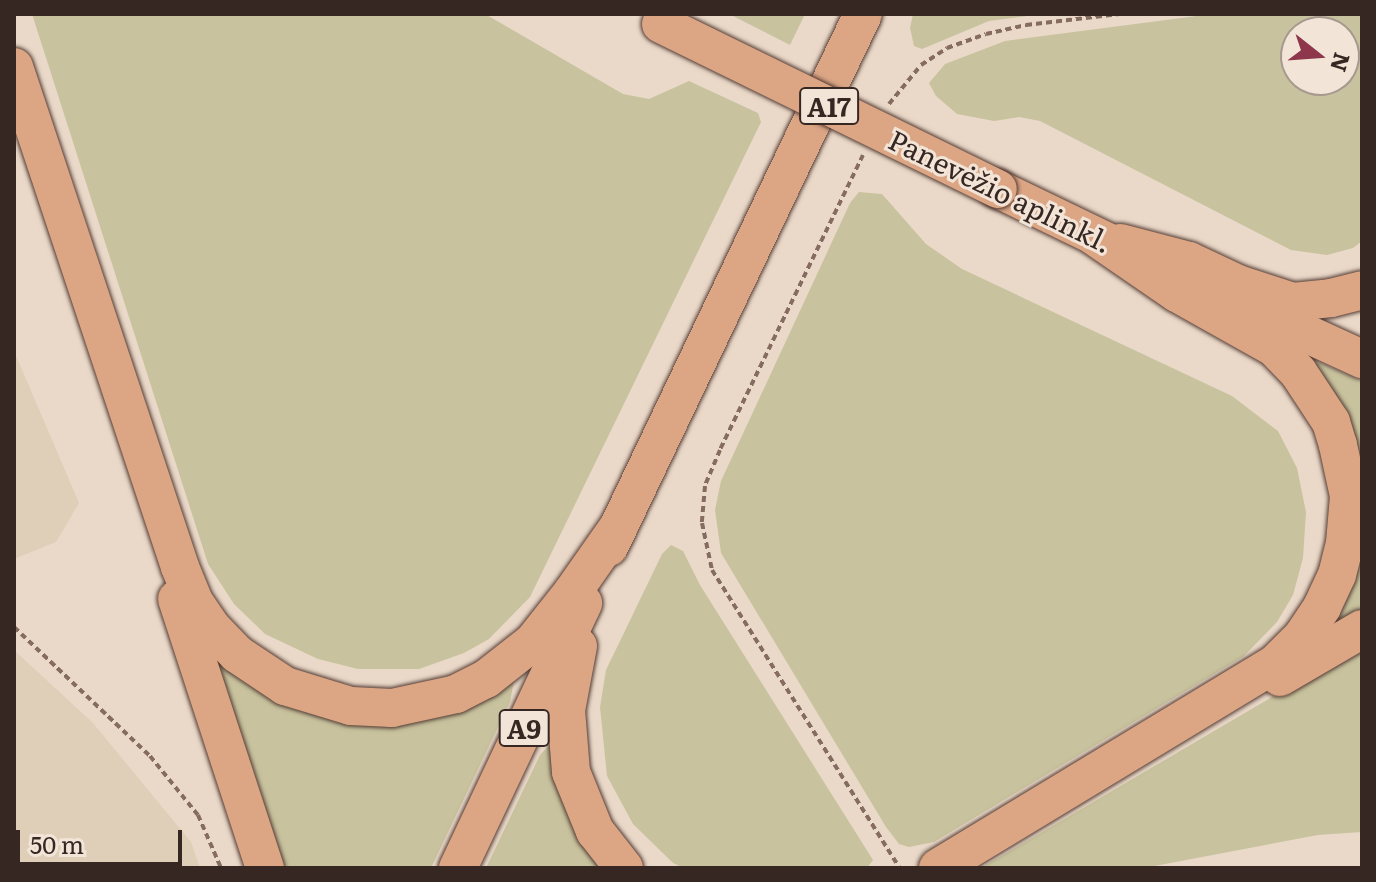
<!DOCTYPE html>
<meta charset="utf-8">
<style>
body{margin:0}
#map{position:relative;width:1376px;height:882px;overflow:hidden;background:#ead9c9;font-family:Literata,serif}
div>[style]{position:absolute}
.farmland>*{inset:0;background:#dfcfb8}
.green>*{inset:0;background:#c8c39e}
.path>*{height:4px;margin-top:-2px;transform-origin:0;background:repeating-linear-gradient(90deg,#856b60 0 6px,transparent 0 10px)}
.roads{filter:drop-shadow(0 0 2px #533b33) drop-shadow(0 0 2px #533b33)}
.trunk>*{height:38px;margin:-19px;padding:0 19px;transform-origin:19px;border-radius:19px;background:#dca685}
.bridges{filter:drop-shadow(0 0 2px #533b33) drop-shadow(0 0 2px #533b33)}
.trunk-bridge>*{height:38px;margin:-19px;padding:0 19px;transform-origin:19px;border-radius:19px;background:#dca685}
span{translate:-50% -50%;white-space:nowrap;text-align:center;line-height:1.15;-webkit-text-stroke:6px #f2e5d8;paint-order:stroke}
.shield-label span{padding:2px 6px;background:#f2e5d8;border:2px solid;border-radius:6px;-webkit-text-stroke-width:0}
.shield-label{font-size:26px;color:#372722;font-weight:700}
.street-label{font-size:28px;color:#372722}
.frame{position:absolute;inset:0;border:16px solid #372722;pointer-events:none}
.north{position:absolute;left:1280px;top:16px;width:80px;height:80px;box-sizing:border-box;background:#f2e5d8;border:2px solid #a7998f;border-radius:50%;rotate:107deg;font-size:22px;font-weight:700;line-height:32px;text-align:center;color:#372722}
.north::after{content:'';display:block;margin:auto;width:28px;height:36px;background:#8e364b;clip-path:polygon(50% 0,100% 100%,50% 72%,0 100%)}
.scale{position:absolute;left:16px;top:830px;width:166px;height:36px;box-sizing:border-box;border:4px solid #372722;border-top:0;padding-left:10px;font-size:24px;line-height:28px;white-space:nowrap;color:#372722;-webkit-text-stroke:6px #f2e5d8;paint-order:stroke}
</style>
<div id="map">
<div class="farmland">
<div style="clip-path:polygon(14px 351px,79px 503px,56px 542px,14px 559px)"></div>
<div style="clip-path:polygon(14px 650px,93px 723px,191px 842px,200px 868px,14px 868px)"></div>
</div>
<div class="green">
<div style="clip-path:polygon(32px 14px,485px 14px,623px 94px,649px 99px,689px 81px,758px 113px,761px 122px,530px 597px,489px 639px,464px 653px,419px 669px,358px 669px,318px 659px,265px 634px,234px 604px,208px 564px)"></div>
<div style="clip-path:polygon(729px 14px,805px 14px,790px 45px)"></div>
<div style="clip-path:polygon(913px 14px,1042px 14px,989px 21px,922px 49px,914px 46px,910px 28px)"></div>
<div style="clip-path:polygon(evenodd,1212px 14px,1362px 14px,1362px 241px,1353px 248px,1327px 255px,1291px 250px,1040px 121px,1019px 117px,994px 121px,957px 114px,936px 96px,929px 83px,945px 64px,1005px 41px,1212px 14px,1344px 32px,1344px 80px,1296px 80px,1296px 32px,1344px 32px)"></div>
<div style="clip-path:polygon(859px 192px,882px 194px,926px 244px,962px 269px,1232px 396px,1278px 431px,1297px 468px,1306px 512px,1303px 558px,1293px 595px,1277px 622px,1244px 656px,934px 842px,909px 847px,899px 844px,886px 827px,721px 553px,715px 510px,721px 481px,850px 203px)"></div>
<div style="clip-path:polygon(1321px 363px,1362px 381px,1362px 612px,1328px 627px,1347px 583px,1315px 364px)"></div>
<div style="clip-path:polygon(671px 545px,683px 551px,700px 585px,873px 860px,867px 868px,683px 868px,673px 863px,633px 824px,607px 776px,600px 707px,606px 670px,662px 554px)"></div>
<div style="clip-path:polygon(1362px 644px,1362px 832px,1318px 835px,1144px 868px,981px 868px)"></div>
<div style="clip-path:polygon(217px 660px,299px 707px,515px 675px,510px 702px,431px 868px,283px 868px)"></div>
<div style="clip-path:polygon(551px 743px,606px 868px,486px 868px,540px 755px)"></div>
</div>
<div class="path">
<div style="left:889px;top:104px;width:50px;rotate:-50.6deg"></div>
<div style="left:921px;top:65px;width:31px;rotate:-33deg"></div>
<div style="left:947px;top:48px;width:41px;rotate:-19.7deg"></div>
<div style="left:986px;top:34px;width:41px;rotate:-12.7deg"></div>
<div style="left:1026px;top:25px;width:94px;rotate:-6.7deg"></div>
<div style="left:863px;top:155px;width:328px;rotate:115.9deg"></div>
<div style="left:720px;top:450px;width:39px;rotate:113deg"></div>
<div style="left:705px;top:486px;width:37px;rotate:95deg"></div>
<div style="left:702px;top:523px;width:48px;rotate:78deg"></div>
<div style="left:712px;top:570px;width:352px;rotate:57.8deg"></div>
<div style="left:14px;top:627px;width:187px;rotate:43.5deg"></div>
<div style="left:150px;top:756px;width:76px;rotate:50.9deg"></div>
<div style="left:198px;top:815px;width:58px;rotate:66.5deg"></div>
</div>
<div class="roads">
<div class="trunk">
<div style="left:14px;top:67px;width:527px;rotate:71.63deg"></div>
<div style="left:180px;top:567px;width:35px;rotate:68deg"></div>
<div style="left:193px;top:600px;width:34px;rotate:56deg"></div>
<div style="left:212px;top:628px;width:36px;rotate:46deg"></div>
<div style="left:237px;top:654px;width:58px;rotate:33.7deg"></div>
<div style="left:285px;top:686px;width:69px;rotate:16.9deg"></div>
<div style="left:351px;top:706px;width:41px;rotate:2.8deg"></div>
<div style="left:392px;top:708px;width:66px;rotate:-12.3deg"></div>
<div style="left:456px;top:694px;width:34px;rotate:-27deg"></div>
<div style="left:486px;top:679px;width:60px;rotate:-38.2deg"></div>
<div style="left:533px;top:642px;width:63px;rotate:-51.5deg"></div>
<div style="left:572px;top:593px;width:82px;rotate:-55deg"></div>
<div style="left:998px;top:189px;width:133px;rotate:25.8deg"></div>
<div style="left:1120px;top:243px;width:71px;rotate:14.6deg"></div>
<div style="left:1189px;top:261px;width:54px;rotate:25.1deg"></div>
<div style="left:1238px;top:284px;width:58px;rotate:18.1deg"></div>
<div style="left:1293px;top:302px;width:38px;rotate:-6deg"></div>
<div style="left:1331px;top:298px;width:32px;rotate:-14deg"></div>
<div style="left:1246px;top:306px;width:128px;rotate:24.6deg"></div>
<div style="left:609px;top:547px;width:590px;rotate:-64.52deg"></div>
<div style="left:177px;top:599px;width:283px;rotate:71.9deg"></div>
<div style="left:578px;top:646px;width:65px;rotate:100.6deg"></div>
<div style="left:566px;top:710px;width:62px;rotate:85.4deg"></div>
<div style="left:571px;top:772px;width:64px;rotate:67.9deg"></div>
<div style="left:595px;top:831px;width:47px;rotate:51.9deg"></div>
<div style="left:1280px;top:677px;width:95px;rotate:-30.3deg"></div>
<div style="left:458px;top:868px;width:293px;rotate:-64.7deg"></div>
<div style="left:938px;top:868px;width:394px;rotate:-31.2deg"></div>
<div style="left:1275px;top:664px;width:38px;rotate:-45deg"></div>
<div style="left:1302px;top:637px;width:36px;rotate:-56deg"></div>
<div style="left:1322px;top:607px;width:35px;rotate:-65deg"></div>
<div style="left:1337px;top:575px;width:33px;rotate:-76deg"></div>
<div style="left:1345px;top:543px;width:47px;rotate:-85.1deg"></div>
<div style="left:1349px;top:496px;width:52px;rotate:-102.2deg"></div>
<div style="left:1338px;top:445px;width:24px;rotate:-107deg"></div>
<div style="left:1331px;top:422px;width:60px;rotate:-123.4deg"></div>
<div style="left:1298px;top:372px;width:33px;rotate:-134deg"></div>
<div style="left:1275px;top:348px;width:112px;rotate:-150.7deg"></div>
<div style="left:1177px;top:293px;width:101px;rotate:-145.5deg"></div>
</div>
</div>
<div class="bridges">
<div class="trunk-bridge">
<div style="left:661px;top:24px;width:375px;rotate:26.1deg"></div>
</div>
</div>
<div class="shield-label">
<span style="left:829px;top:106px">A17</span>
<span style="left:524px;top:728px">A9</span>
</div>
<div class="street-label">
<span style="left:1001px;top:190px;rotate:26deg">Panevėžio aplinkl.</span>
</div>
<div class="frame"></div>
<div class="north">N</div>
<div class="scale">50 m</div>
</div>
